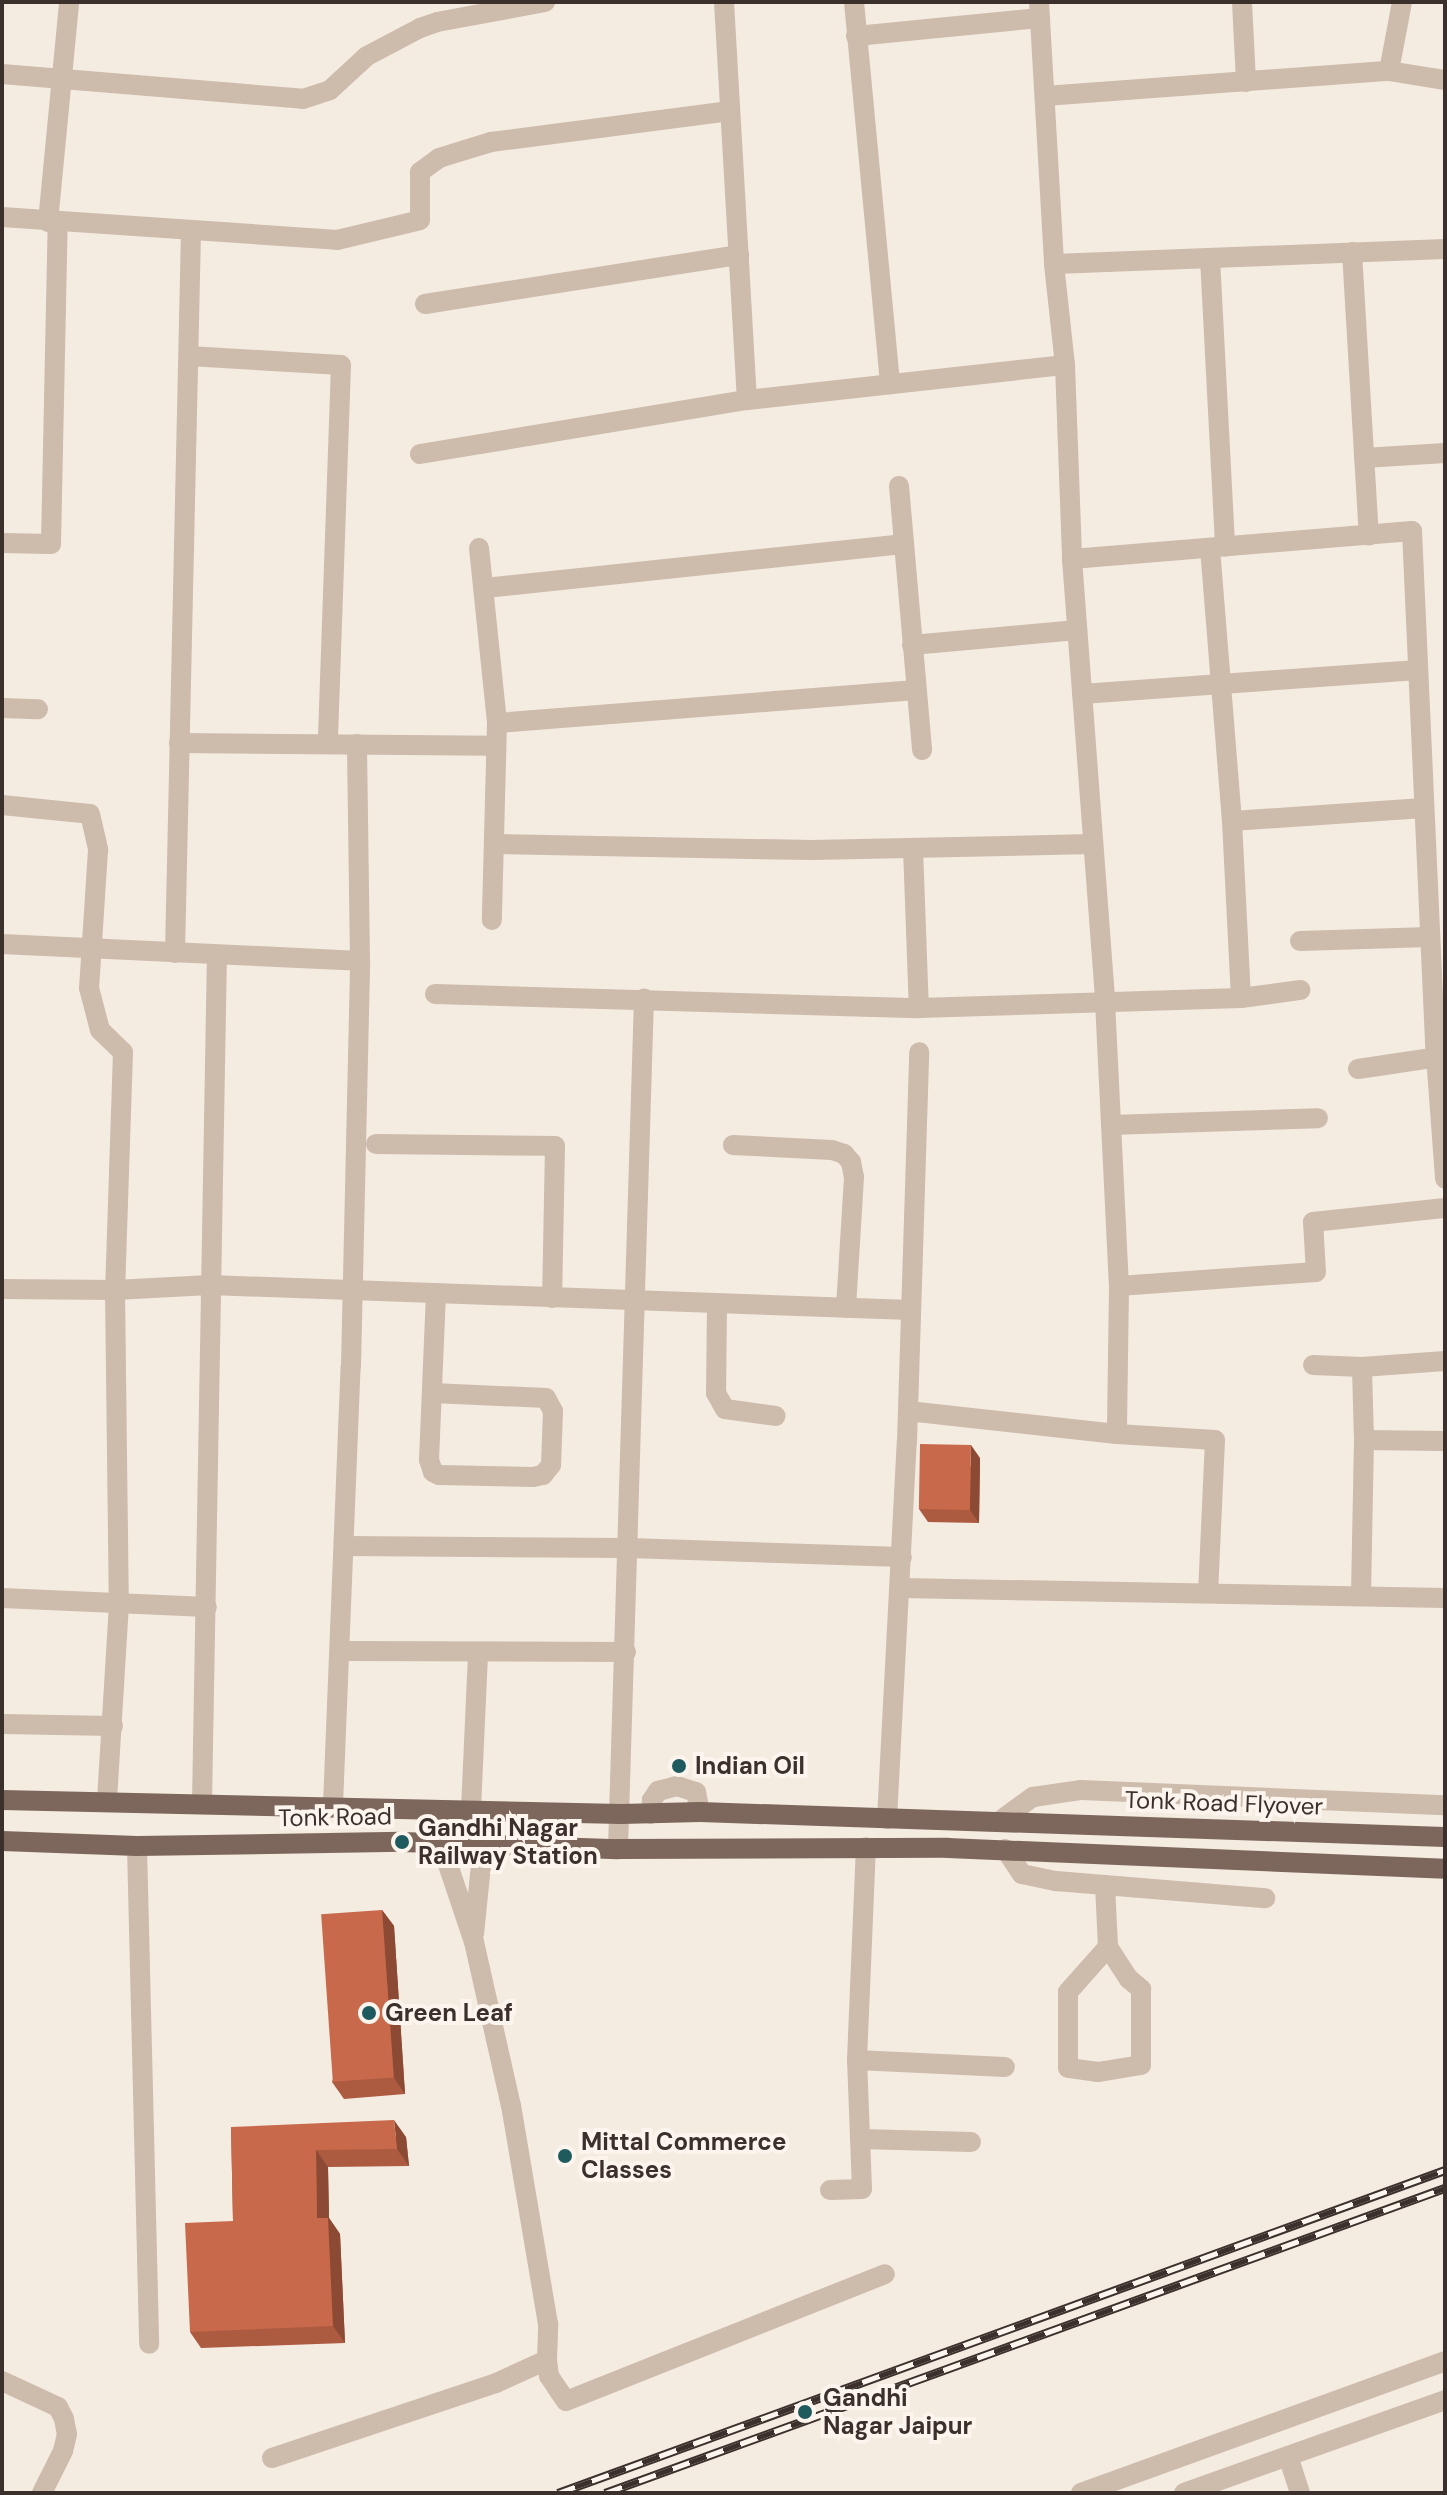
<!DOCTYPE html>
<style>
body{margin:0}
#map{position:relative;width:1447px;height:2495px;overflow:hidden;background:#f4ebe1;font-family:"DM Sans",sans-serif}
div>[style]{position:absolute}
.minor>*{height:20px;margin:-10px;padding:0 10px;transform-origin:10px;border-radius:10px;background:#cdbbac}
.major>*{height:20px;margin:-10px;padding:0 10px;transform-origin:10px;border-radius:10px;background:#7d675c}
.rail>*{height:9px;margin-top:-4.5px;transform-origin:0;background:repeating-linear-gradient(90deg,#fbf5ee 0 18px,#3b302b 0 36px);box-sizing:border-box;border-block:2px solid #3b302b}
.wall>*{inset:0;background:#ac5a40}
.shaded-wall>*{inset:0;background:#8c4a34}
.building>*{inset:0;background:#c8694b;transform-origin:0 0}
.dots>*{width:22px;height:22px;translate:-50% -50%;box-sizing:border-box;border:4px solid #fbf5ee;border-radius:50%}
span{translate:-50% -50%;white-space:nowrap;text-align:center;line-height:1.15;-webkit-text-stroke:8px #fbf5ee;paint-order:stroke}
.poi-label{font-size:24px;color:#3b302b;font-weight:700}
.left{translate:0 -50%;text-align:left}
.street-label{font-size:24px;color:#3b302b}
.frame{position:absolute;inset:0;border:4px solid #3b302b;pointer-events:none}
</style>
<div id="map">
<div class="minor">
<div style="left:724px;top:2px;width:399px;rotate:86.7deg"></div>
<div style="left:854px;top:2px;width:384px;rotate:84.6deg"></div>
<div style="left:1039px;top:2px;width:262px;rotate:86.7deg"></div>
<div style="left:1054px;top:264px;width:102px;rotate:83.8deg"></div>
<div style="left:1065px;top:365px;width:194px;rotate:87.9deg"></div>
<div style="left:1072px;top:559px;width:443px;rotate:85.7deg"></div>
<div style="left:1105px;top:1001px;width:285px;rotate:87.2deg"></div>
<div style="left:1119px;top:1286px;width:148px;rotate:90.8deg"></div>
<div style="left:1242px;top:2px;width:80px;rotate:87.1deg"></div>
<div style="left:856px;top:36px;width:185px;rotate:-5.6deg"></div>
<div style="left:1389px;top:71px;width:70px;rotate:-79.3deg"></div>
<div style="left:2px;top:74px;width:302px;rotate:4.7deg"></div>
<div style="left:303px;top:99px;width:28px;rotate:-18deg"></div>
<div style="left:330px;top:90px;width:50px;rotate:-42.6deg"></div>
<div style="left:367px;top:56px;width:60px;rotate:-27.8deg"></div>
<div style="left:420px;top:28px;width:18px;rotate:-19deg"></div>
<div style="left:437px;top:22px;width:110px;rotate:-10.5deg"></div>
<div style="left:1045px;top:96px;width:345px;rotate:-4.2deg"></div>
<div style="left:1389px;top:71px;width:57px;rotate:9.1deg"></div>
<div style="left:2px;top:217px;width:336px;rotate:3.9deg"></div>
<div style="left:337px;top:240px;width:85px;rotate:-13.5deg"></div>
<div style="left:420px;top:220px;width:48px;rotate:-90deg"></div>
<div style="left:420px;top:172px;width:24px;rotate:-36deg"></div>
<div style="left:439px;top:158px;width:54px;rotate:-17.1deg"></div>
<div style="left:491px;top:142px;width:241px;rotate:-7.4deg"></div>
<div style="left:48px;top:222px;width:221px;rotate:-84.5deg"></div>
<div style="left:1352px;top:252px;width:284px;rotate:86.6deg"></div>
<div style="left:1210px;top:258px;width:289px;rotate:87deg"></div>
<div style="left:1054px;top:264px;width:391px;rotate:-2.2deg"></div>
<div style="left:425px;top:304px;width:318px;rotate:-8.9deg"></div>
<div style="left:189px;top:356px;width:152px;rotate:3.4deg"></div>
<div style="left:341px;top:365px;width:379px;rotate:92deg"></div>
<div style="left:420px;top:454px;width:331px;rotate:-9.4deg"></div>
<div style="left:747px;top:400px;width:320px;rotate:-6.3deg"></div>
<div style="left:1364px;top:458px;width:81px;rotate:-3.5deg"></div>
<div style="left:899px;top:486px;width:265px;rotate:85deg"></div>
<div style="left:2px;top:543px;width:49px;rotate:1.2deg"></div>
<div style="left:51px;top:544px;width:322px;rotate:-88.8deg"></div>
<div style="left:479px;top:548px;width:176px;rotate:84.1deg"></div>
<div style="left:497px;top:723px;width:197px;rotate:91.5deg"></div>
<div style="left:1210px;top:548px;width:274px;rotate:85.4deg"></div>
<div style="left:1232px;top:821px;width:177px;rotate:87.1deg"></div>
<div style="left:1072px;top:559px;width:341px;rotate:-4.7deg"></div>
<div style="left:1412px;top:531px;width:512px;rotate:87.42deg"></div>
<div style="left:1435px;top:1042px;width:137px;rotate:85.8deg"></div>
<div style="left:485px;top:588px;width:420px;rotate:-6deg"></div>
<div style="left:912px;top:645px;width:166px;rotate:-5.2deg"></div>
<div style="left:1082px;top:694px;width:337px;rotate:-4.1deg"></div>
<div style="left:2px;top:708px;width:36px;rotate:2deg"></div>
<div style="left:497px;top:723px;width:420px;rotate:-4.5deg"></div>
<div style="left:179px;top:743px;width:317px;rotate:0.5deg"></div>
<div style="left:2px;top:805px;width:88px;rotate:5.8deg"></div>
<div style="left:90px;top:814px;width:37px;rotate:77deg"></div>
<div style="left:98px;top:850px;width:138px;rotate:93.7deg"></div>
<div style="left:89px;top:988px;width:43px;rotate:75.3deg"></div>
<div style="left:100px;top:1030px;width:32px;rotate:44deg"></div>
<div style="left:123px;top:1052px;width:238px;rotate:91.9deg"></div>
<div style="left:115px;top:1290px;width:314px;rotate:89.3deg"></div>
<div style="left:119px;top:1604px;width:198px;rotate:93.5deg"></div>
<div style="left:1232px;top:821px;width:192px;rotate:-3.9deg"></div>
<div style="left:495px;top:844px;width:317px;rotate:1.1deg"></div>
<div style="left:812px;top:850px;width:281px;rotate:-1.2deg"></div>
<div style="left:913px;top:848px;width:160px;rotate:87.9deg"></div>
<div style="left:1300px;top:941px;width:130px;rotate:-1.8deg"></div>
<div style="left:2px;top:944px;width:358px;rotate:2.7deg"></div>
<div style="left:175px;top:953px;width:721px;rotate:-88.73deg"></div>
<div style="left:435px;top:994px;width:484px;rotate:1.7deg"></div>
<div style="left:919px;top:1008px;width:322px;rotate:-1.8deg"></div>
<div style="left:1241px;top:998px;width:60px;rotate:-7.7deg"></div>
<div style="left:1358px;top:1069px;width:88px;rotate:-8.5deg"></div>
<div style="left:1111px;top:1125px;width:207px;rotate:-1.9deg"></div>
<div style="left:376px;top:1144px;width:179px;rotate:0.6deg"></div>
<div style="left:555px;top:1146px;width:152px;rotate:91.1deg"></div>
<div style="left:733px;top:1145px;width:99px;rotate:2.9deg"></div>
<div style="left:832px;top:1150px;width:13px;rotate:18deg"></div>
<div style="left:844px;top:1154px;width:11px;rotate:49deg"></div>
<div style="left:851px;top:1162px;width:15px;rotate:79deg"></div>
<div style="left:854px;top:1177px;width:131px;rotate:93.5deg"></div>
<div style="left:1119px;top:1286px;width:197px;rotate:-4.1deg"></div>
<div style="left:1316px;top:1272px;width:50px;rotate:-93.4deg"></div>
<div style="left:1313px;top:1222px;width:133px;rotate:-6.1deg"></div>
<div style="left:2px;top:1289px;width:113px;rotate:0.5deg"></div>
<div style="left:115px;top:1290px;width:95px;rotate:-3deg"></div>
<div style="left:210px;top:1285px;width:701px;rotate:2.04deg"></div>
<div style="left:717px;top:1304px;width:89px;rotate:90.6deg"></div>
<div style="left:716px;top:1393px;width:10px;rotate:61deg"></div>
<div style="left:721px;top:1402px;width:8px;rotate:60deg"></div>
<div style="left:725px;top:1409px;width:51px;rotate:7.8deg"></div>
<div style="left:1313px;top:1365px;width:49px;rotate:2.3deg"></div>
<div style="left:1362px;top:1367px;width:83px;rotate:-4.1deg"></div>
<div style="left:432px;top:1393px;width:114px;rotate:2.5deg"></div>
<div style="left:546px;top:1398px;width:15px;rotate:62deg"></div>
<div style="left:553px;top:1411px;width:54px;rotate:92.1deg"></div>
<div style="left:551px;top:1465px;width:13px;rotate:129deg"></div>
<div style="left:543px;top:1475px;width:10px;rotate:169deg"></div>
<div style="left:533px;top:1477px;width:94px;rotate:-178.8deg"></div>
<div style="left:439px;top:1475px;width:7px;rotate:-153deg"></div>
<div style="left:433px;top:1472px;width:13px;rotate:-108deg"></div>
<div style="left:429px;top:1460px;width:165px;rotate:-87.6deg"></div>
<div style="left:908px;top:1411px;width:210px;rotate:6.3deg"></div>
<div style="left:1117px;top:1434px;width:98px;rotate:3.5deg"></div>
<div style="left:1215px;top:1440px;width:152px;rotate:92.6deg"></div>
<div style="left:1364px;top:1440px;width:81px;rotate:0.7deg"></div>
<div style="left:344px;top:1546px;width:285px;rotate:0.4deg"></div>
<div style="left:629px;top:1548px;width:273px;rotate:1.9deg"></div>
<div style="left:900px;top:1588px;width:545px;rotate:1.05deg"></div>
<div style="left:1361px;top:1595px;width:155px;rotate:-88.9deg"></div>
<div style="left:1364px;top:1440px;width:73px;rotate:-91.6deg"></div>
<div style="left:2px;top:1598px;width:205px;rotate:2.5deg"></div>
<div style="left:340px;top:1651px;width:286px;rotate:0.2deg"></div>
<div style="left:2px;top:1724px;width:111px;rotate:1deg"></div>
<div style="left:202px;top:1803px;width:848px;rotate:-88.99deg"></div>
<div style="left:333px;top:1805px;width:439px;rotate:-87.7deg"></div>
<div style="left:351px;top:1366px;width:405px;rotate:-88.7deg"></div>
<div style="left:360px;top:961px;width:217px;rotate:-90.8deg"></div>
<div style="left:471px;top:1809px;width:157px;rotate:-87.4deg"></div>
<div style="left:651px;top:1814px;width:14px;rotate:-86deg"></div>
<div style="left:652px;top:1800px;width:11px;rotate:-56deg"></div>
<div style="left:658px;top:1791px;width:20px;rotate:-15deg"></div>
<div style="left:677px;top:1786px;width:20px;rotate:18deg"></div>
<div style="left:696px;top:1792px;width:20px;rotate:79deg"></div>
<div style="left:887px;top:1819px;width:378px;rotate:-87deg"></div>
<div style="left:907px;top:1442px;width:390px;rotate:-88.2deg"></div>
<div style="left:1001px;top:1820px;width:39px;rotate:-36deg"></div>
<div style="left:1033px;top:1797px;width:49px;rotate:-8.3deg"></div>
<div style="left:1081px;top:1790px;width:364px;rotate:2.4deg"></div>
<div style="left:137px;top:1846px;width:498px;rotate:88.6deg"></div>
<div style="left:618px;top:1849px;width:851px;rotate:-88.25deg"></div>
<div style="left:1005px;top:1849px;width:30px;rotate:56deg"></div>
<div style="left:1022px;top:1874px;width:35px;rotate:12deg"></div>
<div style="left:1056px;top:1881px;width:210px;rotate:4.7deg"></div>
<div style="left:1105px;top:1885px;width:62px;rotate:87.2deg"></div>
<div style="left:1108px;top:1947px;width:38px;rotate:57deg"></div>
<div style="left:1129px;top:1979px;width:16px;rotate:40deg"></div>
<div style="left:1141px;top:1989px;width:76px;rotate:90deg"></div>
<div style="left:1141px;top:2065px;width:44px;rotate:170.8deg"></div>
<div style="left:1098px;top:2072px;width:30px;rotate:-172deg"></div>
<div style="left:1068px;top:2068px;width:76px;rotate:-90deg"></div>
<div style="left:1068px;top:1992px;width:60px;rotate:-48.4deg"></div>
<div style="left:474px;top:1934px;width:88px;rotate:-84.2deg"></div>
<div style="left:857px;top:2060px;width:148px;rotate:2.7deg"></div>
<div style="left:861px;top:2139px;width:110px;rotate:1.6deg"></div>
<div style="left:830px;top:2190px;width:32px;rotate:-2deg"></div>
<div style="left:862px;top:2189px;width:129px;rotate:-92.2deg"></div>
<div style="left:857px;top:2060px;width:213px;rotate:-87.6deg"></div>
<div style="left:547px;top:2360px;width:16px;rotate:83deg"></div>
<div style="left:549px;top:2376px;width:30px;rotate:56deg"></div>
<div style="left:566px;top:2401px;width:343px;rotate:-21.7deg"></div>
<div style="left:2px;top:2381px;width:62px;rotate:24.9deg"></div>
<div style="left:58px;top:2407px;width:13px;rotate:63deg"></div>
<div style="left:64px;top:2419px;width:15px;rotate:79deg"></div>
<div style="left:67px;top:2434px;width:17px;rotate:103deg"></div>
<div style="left:63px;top:2451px;width:47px;rotate:116.6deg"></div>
<div style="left:1288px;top:2456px;width:39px;rotate:72deg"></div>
<div style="left:272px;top:2458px;width:236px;rotate:-18.5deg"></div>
<div style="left:496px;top:2383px;width:56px;rotate:-24.3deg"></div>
<div style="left:547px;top:2360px;width:36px;rotate:-88deg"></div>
<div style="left:548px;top:2324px;width:221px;rotate:-99.6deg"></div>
<div style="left:511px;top:2106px;width:168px;rotate:-102.7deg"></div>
<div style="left:474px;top:1942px;width:103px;rotate:-108.6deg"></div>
<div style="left:1081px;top:2493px;width:387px;rotate:-19.9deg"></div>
<div style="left:1184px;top:2493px;width:277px;rotate:-19.6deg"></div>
</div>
<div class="major">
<div style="left:2px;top:1800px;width:619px;rotate:1.3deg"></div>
<div style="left:621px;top:1814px;width:79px;rotate:-1.5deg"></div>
<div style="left:700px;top:1812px;width:745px;rotate:1.92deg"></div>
<div style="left:2px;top:1841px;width:135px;rotate:2.1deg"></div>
<div style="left:137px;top:1846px;width:265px;rotate:-0.9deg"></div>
<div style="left:402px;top:1842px;width:216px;rotate:1.9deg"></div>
<div style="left:618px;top:1849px;width:330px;rotate:-0.2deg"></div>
<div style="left:948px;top:1848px;width:497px;rotate:2.4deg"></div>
</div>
<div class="rail">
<div style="left:558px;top:2493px;width:944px;rotate:-20.01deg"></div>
<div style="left:605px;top:2493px;width:894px;rotate:-19.96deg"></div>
</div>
<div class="wall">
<div style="clip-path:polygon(980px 1458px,979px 1523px,928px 1522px,919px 1509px)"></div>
<div style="clip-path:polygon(382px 1910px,394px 1926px,405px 2094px,344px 2099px,332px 2082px)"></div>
<div style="clip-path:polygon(231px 2127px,406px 2137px,409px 2166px,328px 2167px,329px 2218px,340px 2234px,345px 2343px,201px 2348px,190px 2332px,233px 2221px)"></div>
</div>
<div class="shaded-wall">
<div style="clip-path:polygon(971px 1445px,980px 1458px,979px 1523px,970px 1510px)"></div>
<div style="clip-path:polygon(382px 1910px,394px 1926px,405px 2094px,394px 2078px)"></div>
<div style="clip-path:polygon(394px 2120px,406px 2137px,409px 2166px,397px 2149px)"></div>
<div style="clip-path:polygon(316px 2150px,328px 2167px,329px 2218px,340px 2234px,345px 2343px,333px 2326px,317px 2218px)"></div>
</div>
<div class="building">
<div style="left:920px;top:1444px;width:51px;height:65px;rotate:1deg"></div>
<div style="left:382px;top:1910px;width:168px;height:61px;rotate:86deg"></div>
<div style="clip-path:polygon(394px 2120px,397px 2149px,316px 2150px,317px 2218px,328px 2218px,333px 2326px,190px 2332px,185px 2223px,233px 2221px,231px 2127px)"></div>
</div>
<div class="dots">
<div style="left:679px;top:1766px;background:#1f5a5e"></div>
<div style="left:402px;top:1842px;background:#1f5a5e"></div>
<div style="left:369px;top:2013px;background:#1f5a5e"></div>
<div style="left:565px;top:2156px;background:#1f5a5e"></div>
<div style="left:805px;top:2412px;background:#1f5a5e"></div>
</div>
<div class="poi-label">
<span class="left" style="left:695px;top:1766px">Indian Oil</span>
<span class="left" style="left:418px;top:1842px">Gandhi Nagar<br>Railway Station</span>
<span class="left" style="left:385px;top:2013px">Green Leaf</span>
<span class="left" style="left:581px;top:2156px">Mittal Commerce<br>Classes</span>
<span class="left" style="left:823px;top:2412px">Gandhi<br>Nagar Jaipur</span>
</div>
<div class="street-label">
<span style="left:1224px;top:1803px;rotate:2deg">Tonk Road Flyover</span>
<span style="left:335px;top:1817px;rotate:-1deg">Tonk Road</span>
</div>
<div class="frame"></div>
</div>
